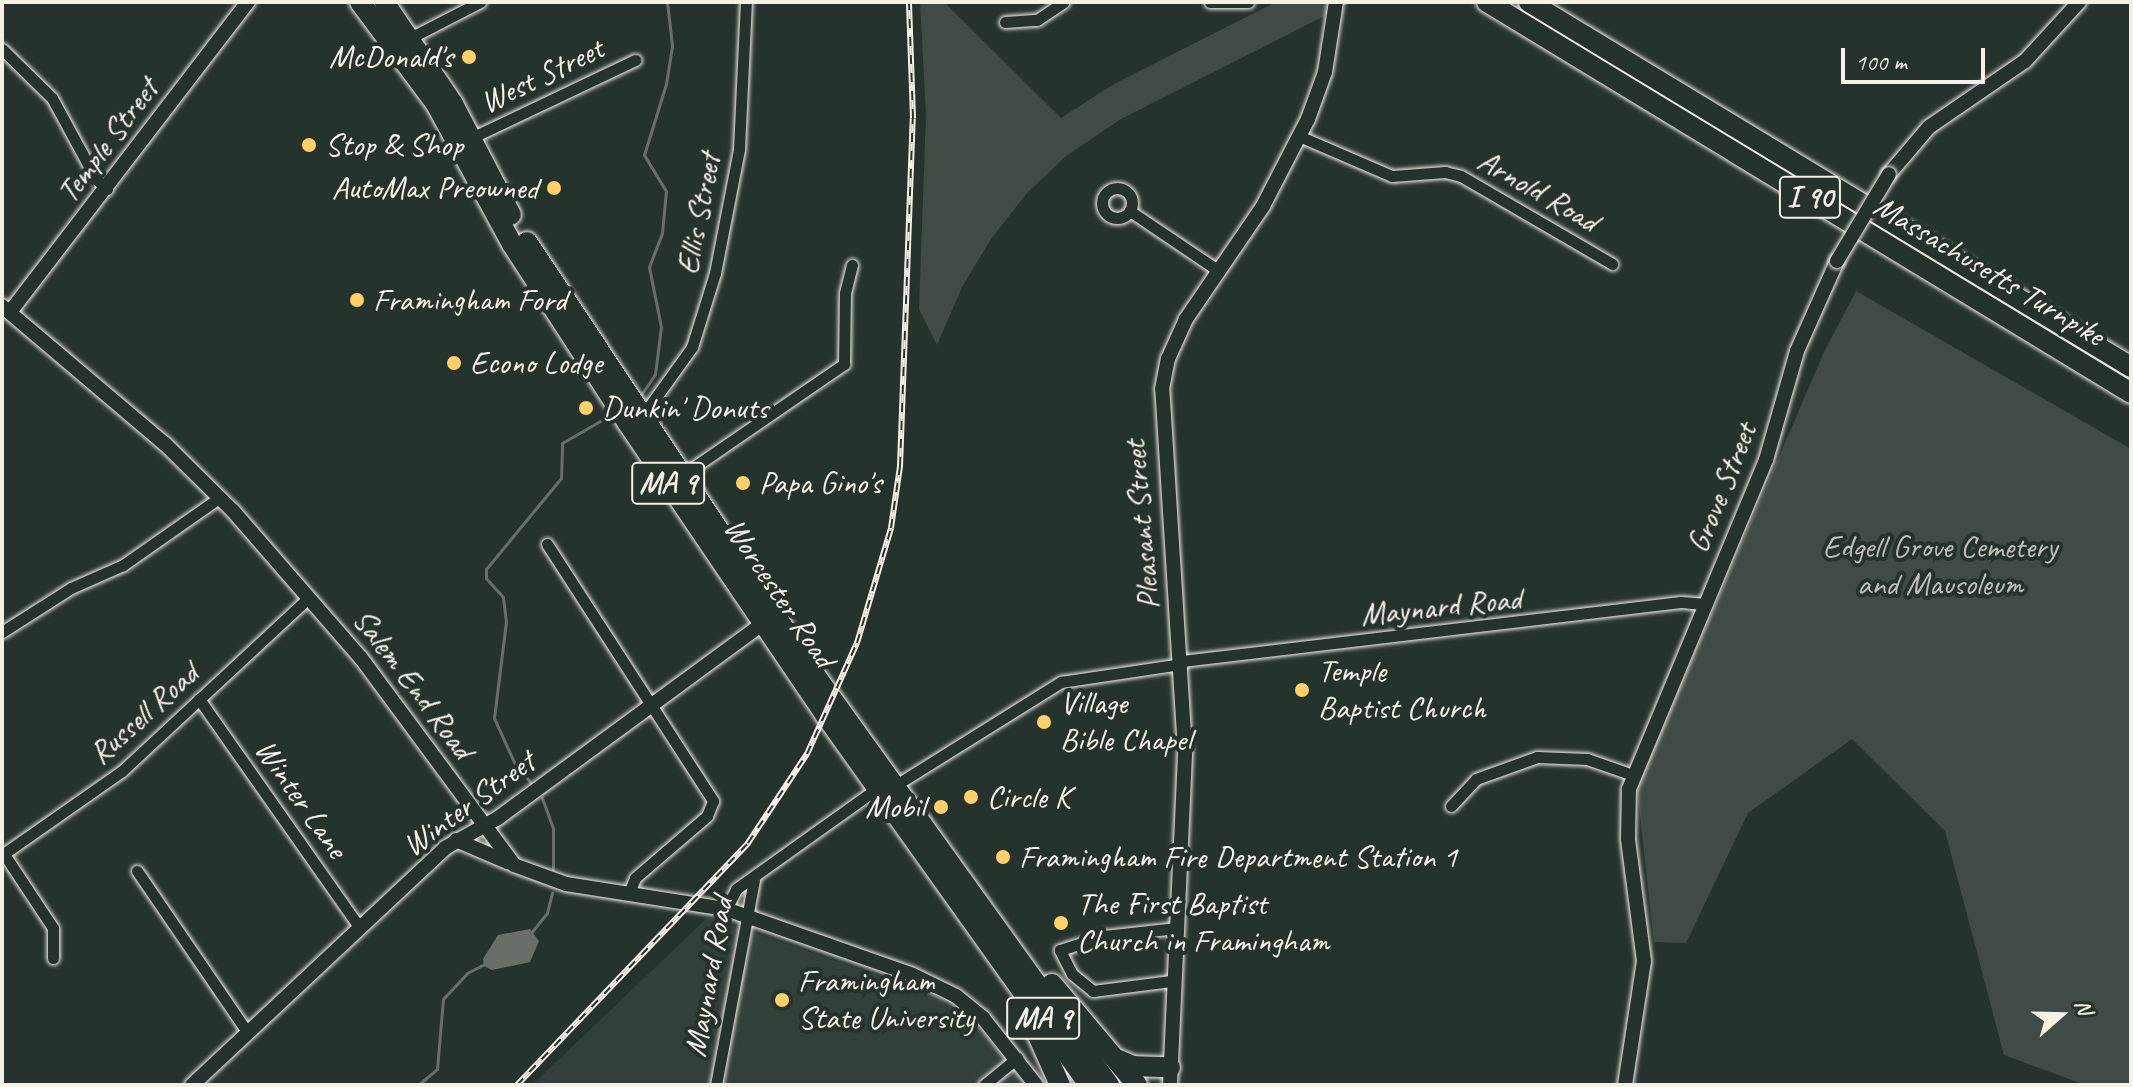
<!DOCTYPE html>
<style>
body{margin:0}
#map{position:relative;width:2133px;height:1087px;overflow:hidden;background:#26332d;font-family:Caveat,sans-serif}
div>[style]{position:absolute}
.built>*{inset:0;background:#333f39}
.green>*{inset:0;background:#414b45}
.water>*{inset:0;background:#676f68}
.stream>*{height:3px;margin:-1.5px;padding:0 1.5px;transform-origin:1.5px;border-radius:1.5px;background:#676f68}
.roads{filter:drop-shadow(0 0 2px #f4f1e8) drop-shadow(0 0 2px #f4f1e8)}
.street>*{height:11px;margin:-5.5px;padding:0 5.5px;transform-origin:5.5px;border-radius:5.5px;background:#26332d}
.street>.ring{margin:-5.5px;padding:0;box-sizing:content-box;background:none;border:11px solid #26332d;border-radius:50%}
.secondary>*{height:14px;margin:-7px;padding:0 7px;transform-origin:7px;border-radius:7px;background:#26332d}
.highway>*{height:20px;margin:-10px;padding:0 10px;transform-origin:10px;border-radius:10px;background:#26332d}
.rail>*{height:6px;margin-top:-3px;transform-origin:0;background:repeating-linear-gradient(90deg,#26332d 0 9px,#f4f1e8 0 18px);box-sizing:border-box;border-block:2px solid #f4f1e8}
.bridges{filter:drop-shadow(0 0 2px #f4f1e8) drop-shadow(0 0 2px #f4f1e8)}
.secondary-bridge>*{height:14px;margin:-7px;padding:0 7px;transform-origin:7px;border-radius:7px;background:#26332d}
.dots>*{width:22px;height:22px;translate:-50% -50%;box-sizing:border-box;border:4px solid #26332d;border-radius:50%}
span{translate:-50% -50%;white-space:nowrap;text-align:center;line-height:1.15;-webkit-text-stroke:8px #26332d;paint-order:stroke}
.shield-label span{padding:2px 6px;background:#26332d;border:2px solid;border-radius:6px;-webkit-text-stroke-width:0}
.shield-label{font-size:30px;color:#f4f1e8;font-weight:700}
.poi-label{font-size:32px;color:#f4f1e8}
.right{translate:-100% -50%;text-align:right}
.left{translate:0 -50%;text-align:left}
.street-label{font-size:32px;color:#f4f1e8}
.park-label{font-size:32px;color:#bebfb7}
.frame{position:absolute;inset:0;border:4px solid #f4f1e8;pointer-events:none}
.north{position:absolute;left:2021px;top:975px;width:80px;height:80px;-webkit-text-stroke:6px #26332d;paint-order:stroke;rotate:70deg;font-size:22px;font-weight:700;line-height:32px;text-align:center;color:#f4f1e8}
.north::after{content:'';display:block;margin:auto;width:28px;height:36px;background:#f4f1e8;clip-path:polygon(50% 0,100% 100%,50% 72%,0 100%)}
.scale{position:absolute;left:1841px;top:48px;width:144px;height:36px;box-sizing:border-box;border:4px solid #f4f1e8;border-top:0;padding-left:10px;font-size:24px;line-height:28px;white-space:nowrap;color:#f4f1e8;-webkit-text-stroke:6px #26332d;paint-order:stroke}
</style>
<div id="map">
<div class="built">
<div style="clip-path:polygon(708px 917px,936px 996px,976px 1025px,1027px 1085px,532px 1085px)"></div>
</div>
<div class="green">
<div style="clip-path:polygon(920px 2px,944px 2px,1061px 118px,1114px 84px,1276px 2px,1352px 2px,1121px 119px,1066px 156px,1027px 193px,991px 239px,962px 287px,937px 345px,919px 309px,926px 115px)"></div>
<div style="clip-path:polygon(1856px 291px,2131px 449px,2131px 1085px,2085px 1085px,2004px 1055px,1945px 831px,1852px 739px,1748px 813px,1686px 943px,1654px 942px,1637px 788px,1824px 352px)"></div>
</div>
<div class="water">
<div style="clip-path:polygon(530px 929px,539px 941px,530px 962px,492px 970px,484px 966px,483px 959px,498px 935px)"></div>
</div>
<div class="stream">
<div style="left:641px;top:395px;width:25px;rotate:-56deg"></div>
<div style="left:655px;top:374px;width:47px;rotate:-82.7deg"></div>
<div style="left:661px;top:327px;width:61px;rotate:-101.3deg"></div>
<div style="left:649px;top:267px;width:36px;rotate:-69deg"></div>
<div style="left:662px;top:233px;width:42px;rotate:-84.6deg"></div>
<div style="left:666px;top:191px;width:42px;rotate:-121.4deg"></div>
<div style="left:644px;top:155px;width:74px;rotate:-72.8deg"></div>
<div style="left:666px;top:84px;width:39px;rotate:-81deg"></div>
<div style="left:672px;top:45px;width:43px;rotate:-96.6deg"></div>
<div style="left:531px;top:783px;width:27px;rotate:-129deg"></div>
<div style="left:514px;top:762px;width:48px;rotate:-114.4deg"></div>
<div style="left:494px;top:718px;width:97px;rotate:-82.9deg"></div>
<div style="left:506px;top:622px;width:25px;rotate:-97deg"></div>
<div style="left:503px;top:597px;width:25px;rotate:-132deg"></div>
<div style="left:486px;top:578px;width:9px;rotate:-90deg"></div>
<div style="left:486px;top:569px;width:118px;rotate:-50.5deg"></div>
<div style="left:561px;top:478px;width:35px;rotate:-88deg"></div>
<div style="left:562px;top:443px;width:52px;rotate:-30deg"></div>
<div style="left:542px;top:798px;width:33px;rotate:70deg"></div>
<div style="left:553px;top:829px;width:40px;rotate:90deg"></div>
<div style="left:530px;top:934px;width:27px;rotate:-51deg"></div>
<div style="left:547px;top:913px;width:21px;rotate:-76deg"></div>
<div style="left:418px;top:1085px;width:25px;rotate:-40deg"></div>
<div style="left:437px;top:1069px;width:70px;rotate:-85.1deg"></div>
<div style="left:443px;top:999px;width:35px;rotate:-47deg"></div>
<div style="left:467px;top:973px;width:22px;rotate:-27deg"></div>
</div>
<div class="roads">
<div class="street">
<div style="left:1210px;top:2px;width:38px"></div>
<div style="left:1005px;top:22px;width:32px;rotate:-4deg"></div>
<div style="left:1037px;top:20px;width:32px;rotate:-34deg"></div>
<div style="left:410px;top:38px;width:79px;rotate:-27.2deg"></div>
<div style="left:2px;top:49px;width:70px;rotate:44.4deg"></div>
<div style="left:52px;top:98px;width:92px;rotate:61.5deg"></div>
<div style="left:96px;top:179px;width:15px;rotate:42deg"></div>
<div style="left:1299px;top:136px;width:101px;rotate:23.3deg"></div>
<div style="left:1392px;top:176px;width:53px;rotate:-4.3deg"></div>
<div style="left:1445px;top:172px;width:16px;rotate:14deg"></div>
<div style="left:1461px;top:176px;width:175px;rotate:30.2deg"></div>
<div style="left:471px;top:138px;width:182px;rotate:-25.4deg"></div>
<div class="ring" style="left:1102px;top:188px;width:19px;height:19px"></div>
<div style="left:1130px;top:211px;width:107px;rotate:34deg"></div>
<div style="left:641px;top:418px;width:87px;rotate:-54.3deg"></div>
<div style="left:692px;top:347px;width:77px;rotate:-72.7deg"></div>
<div style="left:715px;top:273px;width:126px;rotate:-79deg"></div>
<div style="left:739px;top:149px;width:147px;rotate:-87.3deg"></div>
<div style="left:681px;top:476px;width:198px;rotate:-34.5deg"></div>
<div style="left:844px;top:364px;width:71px;rotate:-89.2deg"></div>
<div style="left:845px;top:293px;width:29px;rotate:-76deg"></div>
<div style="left:547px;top:544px;width:306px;rotate:57.1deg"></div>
<div style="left:713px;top:801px;width:16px;rotate:112deg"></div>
<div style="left:707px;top:816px;width:95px;rotate:139.3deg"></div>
<div style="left:635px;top:878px;width:16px;rotate:112deg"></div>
<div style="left:2px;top:632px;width:82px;rotate:-32.5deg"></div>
<div style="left:71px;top:588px;width:57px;rotate:-23.9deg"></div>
<div style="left:123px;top:565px;width:118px;rotate:-35deg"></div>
<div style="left:1182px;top:661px;width:502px;rotate:-6.74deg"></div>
<div style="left:1681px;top:602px;width:24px;rotate:5deg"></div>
<div style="left:199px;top:699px;width:280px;rotate:54.9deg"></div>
<div style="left:896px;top:785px;width:195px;rotate:-32deg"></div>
<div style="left:1061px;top:682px;width:122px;rotate:-8.5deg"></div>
<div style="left:1451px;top:806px;width:37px;rotate:-47deg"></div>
<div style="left:1476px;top:779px;width:65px;rotate:-19.8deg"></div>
<div style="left:1537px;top:757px;width:50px;rotate:2.3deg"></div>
<div style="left:1587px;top:759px;width:49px;rotate:19.2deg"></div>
<div style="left:4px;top:854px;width:89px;rotate:56.5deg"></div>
<div style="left:53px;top:928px;width:30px;rotate:90deg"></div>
<div style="left:2px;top:855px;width:146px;rotate:-35deg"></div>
<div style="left:122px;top:771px;width:255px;rotate:-42.9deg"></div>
<div style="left:137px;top:871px;width:196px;rotate:55.6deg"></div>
<div style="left:726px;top:909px;width:22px;rotate:-63deg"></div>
<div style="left:736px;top:889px;width:176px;rotate:-35.5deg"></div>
<div style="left:1171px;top:981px;width:79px;rotate:172.7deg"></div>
<div style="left:1093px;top:991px;width:27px;rotate:-141deg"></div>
<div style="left:1072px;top:974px;width:27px;rotate:-117deg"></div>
<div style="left:1060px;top:950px;width:46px;rotate:-17.7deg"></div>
<div style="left:1104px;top:936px;width:73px;rotate:-6.3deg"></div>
<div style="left:716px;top:1085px;width:208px;rotate:-79.5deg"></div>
<div style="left:984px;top:1085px;width:43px;rotate:-39.3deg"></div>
</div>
<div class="secondary">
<div style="left:1889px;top:174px;width:62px;rotate:-49.6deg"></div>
<div style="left:1929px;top:127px;width:116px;rotate:-34.5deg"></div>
<div style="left:2025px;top:61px;width:80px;rotate:-47.5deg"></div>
<div style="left:2px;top:306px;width:214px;rotate:40.3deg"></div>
<div style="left:165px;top:444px;width:95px;rotate:44.6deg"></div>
<div style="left:233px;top:511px;width:195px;rotate:49deg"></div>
<div style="left:361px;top:658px;width:257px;rotate:53.5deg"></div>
<div style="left:514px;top:865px;width:55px;rotate:20.1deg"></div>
<div style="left:566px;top:884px;width:162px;rotate:8.9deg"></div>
<div style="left:726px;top:909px;width:198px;rotate:19.4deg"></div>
<div style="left:913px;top:975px;width:48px;rotate:26deg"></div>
<div style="left:956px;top:996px;width:35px;rotate:39deg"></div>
<div style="left:983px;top:1018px;width:85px;rotate:51.7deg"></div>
<div style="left:10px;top:312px;width:391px;rotate:-52.5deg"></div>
<div style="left:456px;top:840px;width:56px;rotate:23.3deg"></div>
<div style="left:192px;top:1085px;width:347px;rotate:-43.1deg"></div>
<div style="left:445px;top:848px;width:61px;rotate:-29.5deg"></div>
<div style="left:498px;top:818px;width:329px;rotate:-36.3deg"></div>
<div style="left:1170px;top:1085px;width:335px;rotate:-87.4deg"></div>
<div style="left:1185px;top:750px;width:362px;rotate:-93.6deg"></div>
<div style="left:1162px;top:389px;width:31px;rotate:-79deg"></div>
<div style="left:1168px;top:359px;width:44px;rotate:-65.8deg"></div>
<div style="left:1186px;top:319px;width:137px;rotate:-55.7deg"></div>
<div style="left:1263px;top:206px;width:98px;rotate:-62.7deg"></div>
<div style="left:1308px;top:119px;width:50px;rotate:-70.1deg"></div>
<div style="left:1325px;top:72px;width:71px;rotate:-81.1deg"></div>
<div style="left:1625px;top:1085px;width:125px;rotate:-81.3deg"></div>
<div style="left:1644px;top:961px;width:123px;rotate:-97.5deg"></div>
<div style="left:1628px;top:839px;width:50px;rotate:-88.9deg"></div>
<div style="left:1629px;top:789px;width:356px;rotate:-67.4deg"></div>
<div style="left:1766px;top:460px;width:113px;rotate:-74.1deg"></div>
<div style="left:1797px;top:351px;width:98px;rotate:-66deg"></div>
</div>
<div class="highway">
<div style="left:360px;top:2px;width:127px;rotate:53.3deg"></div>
<div style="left:436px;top:104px;width:159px;rotate:61.5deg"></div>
<div style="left:512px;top:244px;width:212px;rotate:57.1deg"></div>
<div style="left:627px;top:422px;width:355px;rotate:55.9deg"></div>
<div style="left:826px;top:716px;width:453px;rotate:54.5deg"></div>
<div style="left:384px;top:2px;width:123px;rotate:55.9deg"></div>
<div style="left:453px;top:104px;width:125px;rotate:62.4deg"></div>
<div style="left:1487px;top:2px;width:753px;rotate:31.26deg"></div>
<div style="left:1529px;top:2px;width:704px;rotate:31.23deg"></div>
<div style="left:527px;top:242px;width:520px;rotate:56.37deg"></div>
<div style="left:815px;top:675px;width:505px;rotate:54.36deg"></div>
<div style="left:1052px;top:984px;width:132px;rotate:49.9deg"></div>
<div style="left:1027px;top:1011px;width:81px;rotate:66deg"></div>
<div style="left:1119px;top:1060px;width:15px;rotate:23deg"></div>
<div style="left:1133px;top:1066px;width:37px;rotate:2deg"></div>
</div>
</div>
<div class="rail">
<div style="left:517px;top:1085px;width:335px;rotate:-46.3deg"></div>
<div style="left:748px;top:843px;width:107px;rotate:-56.5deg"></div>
<div style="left:807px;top:754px;width:122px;rotate:-65.8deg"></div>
<div style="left:857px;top:643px;width:120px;rotate:-73.5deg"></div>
<div style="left:891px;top:528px;width:63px;rotate:-81.7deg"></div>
<div style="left:900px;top:466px;width:348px;rotate:-87.9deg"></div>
<div style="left:913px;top:118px;width:116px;rotate:-92deg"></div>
</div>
<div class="bridges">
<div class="secondary-bridge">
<div style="left:1837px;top:261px;width:101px;rotate:-59.1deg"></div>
</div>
</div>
<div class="dots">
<div style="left:469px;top:57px;background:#ffd166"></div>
<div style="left:309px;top:145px;background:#ffd166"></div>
<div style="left:554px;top:188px;background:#ffd166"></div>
<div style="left:357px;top:300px;background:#ffd166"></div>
<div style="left:454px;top:363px;background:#ffd166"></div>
<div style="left:586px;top:408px;background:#ffd166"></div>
<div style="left:743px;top:483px;background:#ffd166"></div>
<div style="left:1302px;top:690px;background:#ffd166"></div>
<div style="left:1044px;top:722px;background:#ffd166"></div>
<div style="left:971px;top:797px;background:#ffd166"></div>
<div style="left:941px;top:807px;background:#ffd166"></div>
<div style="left:1003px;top:857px;background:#ffd166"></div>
<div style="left:1061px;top:923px;background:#ffd166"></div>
<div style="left:782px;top:1000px;background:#ffd166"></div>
</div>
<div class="shield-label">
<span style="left:1810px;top:197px">I 90</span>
<span style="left:668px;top:483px">MA 9</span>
<span style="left:1043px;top:1018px">MA 9</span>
</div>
<div class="poi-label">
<span class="right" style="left:453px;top:57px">McDonald's</span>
<span class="left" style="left:325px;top:145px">Stop &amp; Shop</span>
<span class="right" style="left:538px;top:188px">AutoMax Preowned</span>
<span class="left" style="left:373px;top:300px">Framingham Ford</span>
<span class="left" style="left:470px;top:363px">Econo Lodge</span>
<span class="left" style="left:602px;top:408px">Dunkin' Donuts</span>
<span class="left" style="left:759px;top:483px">Papa Gino's</span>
<span class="left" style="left:1318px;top:690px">Temple<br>Baptist Church</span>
<span class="left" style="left:1060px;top:722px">Village<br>Bible Chapel</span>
<span class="left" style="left:987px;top:797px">Circle K</span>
<span class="right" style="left:925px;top:807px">Mobil</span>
<span class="left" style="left:1019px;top:857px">Framingham Fire Department Station 1</span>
<span class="left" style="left:1077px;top:923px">The First Baptist<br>Church in Framingham</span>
<span class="left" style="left:798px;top:1000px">Framingham<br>State University</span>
</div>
<div class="street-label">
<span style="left:542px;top:76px;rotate:-26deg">West Street</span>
<span style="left:108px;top:141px;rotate:-53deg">Temple Street</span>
<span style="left:1538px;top:191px;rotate:30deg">Arnold Road</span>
<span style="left:699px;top:214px;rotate:-79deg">Ellis Street</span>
<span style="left:1989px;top:271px;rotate:31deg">Massachusetts Turnpike</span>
<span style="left:1722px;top:488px;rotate:-68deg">Grove Street</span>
<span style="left:1142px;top:525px;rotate:-95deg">Pleasant Street</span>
<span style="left:779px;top:593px;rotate:56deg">Worcester Road</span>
<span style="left:1441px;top:607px;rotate:-6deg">Maynard Road</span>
<span style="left:413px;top:684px;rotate:53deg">Salem End Road</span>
<span style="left:144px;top:714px;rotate:-42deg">Russell Road</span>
<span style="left:301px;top:799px;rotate:55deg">Winter Lane</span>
<span style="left:469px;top:804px;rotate:-36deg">Winter Street</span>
<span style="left:709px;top:977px;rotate:-80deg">Maynard Road</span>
</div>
<div class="park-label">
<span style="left:1940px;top:566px">Edgell Grove Cemetery<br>and Mausoleum</span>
</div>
<div class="frame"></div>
<div class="north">N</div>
<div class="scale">100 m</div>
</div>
